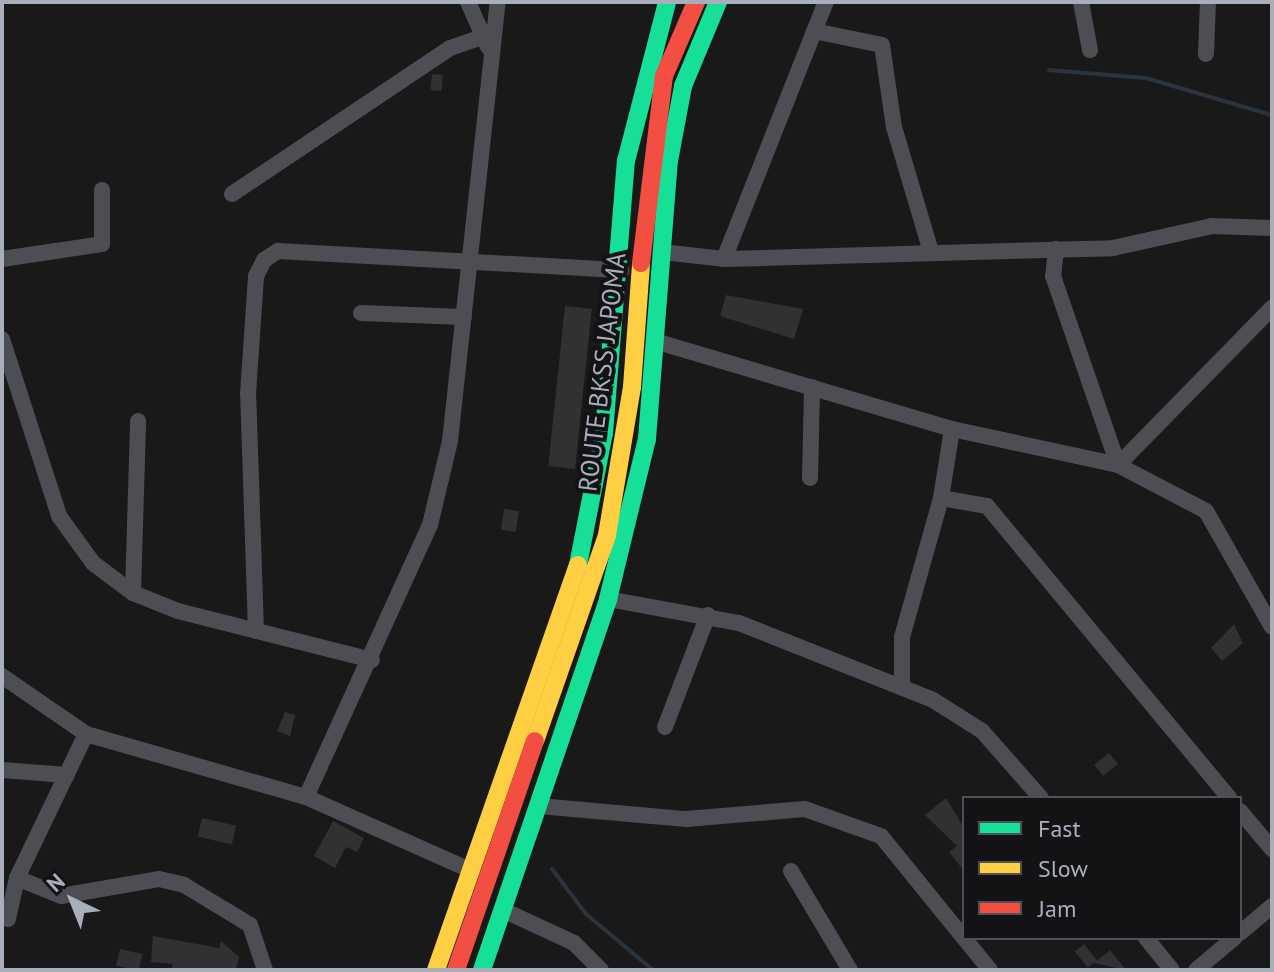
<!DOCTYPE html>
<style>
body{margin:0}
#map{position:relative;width:1274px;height:972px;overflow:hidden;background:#19191a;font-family:"PT Sans",sans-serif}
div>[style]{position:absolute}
.stream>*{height:4px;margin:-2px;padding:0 2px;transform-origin:2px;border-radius:2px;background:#2b333d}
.building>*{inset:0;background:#313132;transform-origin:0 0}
.street>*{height:16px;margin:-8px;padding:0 8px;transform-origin:8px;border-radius:8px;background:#4d4e53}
.fast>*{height:18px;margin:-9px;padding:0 9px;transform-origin:9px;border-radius:9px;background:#16e098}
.slow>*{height:18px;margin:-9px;padding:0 9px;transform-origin:9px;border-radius:9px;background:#ffcf43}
.jam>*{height:18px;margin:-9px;padding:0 9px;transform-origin:9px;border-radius:9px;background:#f24e42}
span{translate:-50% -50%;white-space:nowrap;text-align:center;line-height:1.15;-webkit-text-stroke:8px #131316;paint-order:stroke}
.street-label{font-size:26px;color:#a9aebb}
.frame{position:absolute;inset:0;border:4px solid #a9aebb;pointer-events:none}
.legend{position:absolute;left:962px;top:796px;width:280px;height:144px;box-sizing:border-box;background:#131316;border:2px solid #4f5158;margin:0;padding:10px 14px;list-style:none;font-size:24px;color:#a9aebb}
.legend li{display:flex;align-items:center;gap:16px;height:40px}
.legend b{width:40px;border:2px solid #4f5158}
.north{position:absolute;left:32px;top:860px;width:80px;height:80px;-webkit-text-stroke:6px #131316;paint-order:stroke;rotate:317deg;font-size:22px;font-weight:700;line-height:32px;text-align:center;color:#a9aebb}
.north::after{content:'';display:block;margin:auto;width:28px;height:36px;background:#a9aebb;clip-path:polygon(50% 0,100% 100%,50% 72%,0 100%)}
</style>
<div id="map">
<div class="stream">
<div style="left:1049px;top:70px;width:97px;rotate:4.7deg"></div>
<div style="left:1146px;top:78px;width:131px;rotate:16.4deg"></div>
<div style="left:552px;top:869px;width:56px;rotate:52.9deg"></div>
<div style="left:586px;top:914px;width:87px;rotate:39.9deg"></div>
</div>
<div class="building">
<div style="left:432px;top:74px;width:11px;height:16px;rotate:5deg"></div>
<div style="clip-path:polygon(726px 295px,803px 309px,794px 339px,720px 316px)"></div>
<div style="left:565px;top:306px;width:27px;height:161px;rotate:6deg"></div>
<div style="left:504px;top:509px;width:15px;height:21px;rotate:8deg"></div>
<div style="clip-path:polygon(1234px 624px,1243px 643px,1222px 661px,1211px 648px)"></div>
<div style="clip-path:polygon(285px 712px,295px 715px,290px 736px,277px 731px)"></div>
<div style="left:1109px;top:753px;width:14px;height:19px;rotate:51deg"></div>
<div style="clip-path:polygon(946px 798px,964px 828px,964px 871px,949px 852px,957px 846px,925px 815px)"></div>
<div style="left:202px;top:818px;width:35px;height:19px;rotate:13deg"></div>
<div style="clip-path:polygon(333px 821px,364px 838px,357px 852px,346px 847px,335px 868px,314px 856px)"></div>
<div style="clip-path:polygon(153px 936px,219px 948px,221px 941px,239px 957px,236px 970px,171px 970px,173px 964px,151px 962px)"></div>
<div style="left:1084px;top:944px;width:21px;height:12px;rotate:51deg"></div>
<div style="left:120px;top:949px;width:23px;height:17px;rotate:13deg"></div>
<div style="clip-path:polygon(1110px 950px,1126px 970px,1094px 963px)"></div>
</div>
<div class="street">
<div style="left:468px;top:2px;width:49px;rotate:66deg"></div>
<div style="left:1081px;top:2px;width:49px;rotate:79.4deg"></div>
<div style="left:814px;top:31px;width:69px;rotate:11.6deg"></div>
<div style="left:882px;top:45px;width:83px;rotate:81.7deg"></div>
<div style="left:894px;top:127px;width:130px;rotate:73.5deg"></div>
<div style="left:1206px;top:54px;width:52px;rotate:-87.8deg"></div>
<div style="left:232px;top:194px;width:262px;rotate:-33.8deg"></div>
<div style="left:450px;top:48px;width:37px;rotate:-19deg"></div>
<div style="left:1056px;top:249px;width:27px;rotate:96deg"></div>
<div style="left:1053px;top:276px;width:200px;rotate:71deg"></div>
<div style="left:1118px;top:465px;width:220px;rotate:-45.6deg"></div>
<div style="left:662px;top:252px;width:62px;rotate:6.4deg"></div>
<div style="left:724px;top:259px;width:389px;rotate:-1.6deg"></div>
<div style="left:1113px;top:248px;width:101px;rotate:-12.5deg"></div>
<div style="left:1212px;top:226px;width:60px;rotate:1.9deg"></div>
<div style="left:2px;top:259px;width:101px;rotate:-8.5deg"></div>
<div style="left:102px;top:244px;width:54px;rotate:-90deg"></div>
<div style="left:724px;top:259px;width:277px;rotate:-68.4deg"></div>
<div style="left:361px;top:313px;width:103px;rotate:2.2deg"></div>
<div style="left:2px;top:339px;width:186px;rotate:72.1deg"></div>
<div style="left:59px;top:516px;width:58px;rotate:54.1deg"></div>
<div style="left:93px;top:563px;width:50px;rotate:36.9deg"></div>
<div style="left:133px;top:593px;width:48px;rotate:21.8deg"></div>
<div style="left:178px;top:611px;width:200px;rotate:14.2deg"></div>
<div style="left:658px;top:342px;width:307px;rotate:16.5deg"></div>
<div style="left:952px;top:429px;width:170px;rotate:12.2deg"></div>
<div style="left:1118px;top:465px;width:99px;rotate:27.6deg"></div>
<div style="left:1206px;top:511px;width:133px;rotate:60.4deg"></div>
<div style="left:810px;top:478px;width:91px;rotate:-88.7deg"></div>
<div style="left:941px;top:498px;width:47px;rotate:9.9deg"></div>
<div style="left:987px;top:506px;width:379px;rotate:50.3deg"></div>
<div style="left:133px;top:593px;width:172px;rotate:-88.3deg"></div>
<div style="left:608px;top:599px;width:133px;rotate:10.4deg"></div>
<div style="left:739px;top:623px;width:209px;rotate:21.6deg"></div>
<div style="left:933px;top:700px;width:58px;rotate:32.3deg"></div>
<div style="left:982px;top:731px;width:89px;rotate:48.6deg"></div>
<div style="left:256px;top:631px;width:237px;rotate:-91.9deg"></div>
<div style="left:248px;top:394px;width:118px;rotate:-86.1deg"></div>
<div style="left:256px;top:276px;width:18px;rotate:-63deg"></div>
<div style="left:264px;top:260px;width:17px;rotate:-33deg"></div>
<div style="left:278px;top:251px;width:344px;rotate:3.2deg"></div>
<div style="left:2px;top:676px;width:102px;rotate:34.6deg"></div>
<div style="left:86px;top:734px;width:229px;rotate:16deg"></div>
<div style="left:306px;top:797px;width:182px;rotate:24deg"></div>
<div style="left:902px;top:687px;width:50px;rotate:-90deg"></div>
<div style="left:902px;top:637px;width:144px;rotate:-74.3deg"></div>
<div style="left:941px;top:498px;width:70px;rotate:-80.9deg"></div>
<div style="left:665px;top:727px;width:120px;rotate:-69deg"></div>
<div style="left:2px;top:770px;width:65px;rotate:4.4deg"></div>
<div style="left:306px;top:797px;width:299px;rotate:-65.5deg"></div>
<div style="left:430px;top:525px;width:86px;rotate:-76.6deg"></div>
<div style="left:450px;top:441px;width:442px;rotate:-83.8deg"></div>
<div style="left:539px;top:806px;width:148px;rotate:5.1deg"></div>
<div style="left:686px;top:819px;width:119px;rotate:-4.8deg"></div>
<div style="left:805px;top:809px;width:81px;rotate:19.6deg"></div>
<div style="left:881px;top:836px;width:132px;rotate:50.9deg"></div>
<div style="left:1240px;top:811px;width:50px;rotate:49.9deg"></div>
<div style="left:791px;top:871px;width:115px;rotate:59.2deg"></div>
<div style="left:17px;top:878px;width:48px;rotate:22.2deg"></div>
<div style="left:61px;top:896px;width:99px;rotate:-9.8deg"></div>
<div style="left:159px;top:879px;width:26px;rotate:13deg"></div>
<div style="left:184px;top:885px;width:77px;rotate:31.2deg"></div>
<div style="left:250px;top:925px;width:47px;rotate:71.6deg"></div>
<div style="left:503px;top:910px;width:78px;rotate:24.9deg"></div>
<div style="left:574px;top:943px;width:38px;rotate:45deg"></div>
<div style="left:8px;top:919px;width:42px;rotate:-77.6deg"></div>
<div style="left:17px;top:878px;width:160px;rotate:-64.4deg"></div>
<div style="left:1240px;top:933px;width:42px;rotate:-40.2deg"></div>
<div style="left:964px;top:938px;width:41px;rotate:50.9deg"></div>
<div style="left:1146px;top:938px;width:41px;rotate:50.9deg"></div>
<div style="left:1196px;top:970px;width:50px;rotate:-40.1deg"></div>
</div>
<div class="fast">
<div style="left:578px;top:565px;width:135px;rotate:-78.9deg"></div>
<div style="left:604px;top:433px;width:273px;rotate:-85.4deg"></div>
<div style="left:626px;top:161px;width:164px;rotate:-75.5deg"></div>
<div style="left:482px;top:970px;width:392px;rotate:-71.2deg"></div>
<div style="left:608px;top:599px;width:165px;rotate:-76.3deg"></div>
<div style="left:647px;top:439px;width:279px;rotate:-85.5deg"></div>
<div style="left:669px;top:161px;width:76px;rotate:-79.4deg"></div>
<div style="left:683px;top:86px;width:91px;rotate:-67.4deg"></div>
</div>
<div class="slow">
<div style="left:535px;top:741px;width:218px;rotate:-70.7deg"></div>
<div style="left:607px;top:535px;width:150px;rotate:-80.4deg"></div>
<div style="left:632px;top:387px;width:124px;rotate:-85.8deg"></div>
<div style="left:436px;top:970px;width:429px;rotate:-70.7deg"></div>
</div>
<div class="jam">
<div style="left:641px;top:263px;width:188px;rotate:-83deg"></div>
<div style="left:664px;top:76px;width:81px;rotate:-66.6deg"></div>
<div style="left:456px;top:970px;width:242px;rotate:-71deg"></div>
</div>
<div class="street-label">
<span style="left:602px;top:372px;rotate:-83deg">ROUTE BKSS JAPOMA</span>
</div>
<div class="frame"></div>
<ul class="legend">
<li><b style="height:10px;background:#16e098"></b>Fast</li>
<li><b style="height:10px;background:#ffcf43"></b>Slow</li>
<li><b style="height:10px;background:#f24e42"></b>Jam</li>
</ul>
<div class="north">N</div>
</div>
